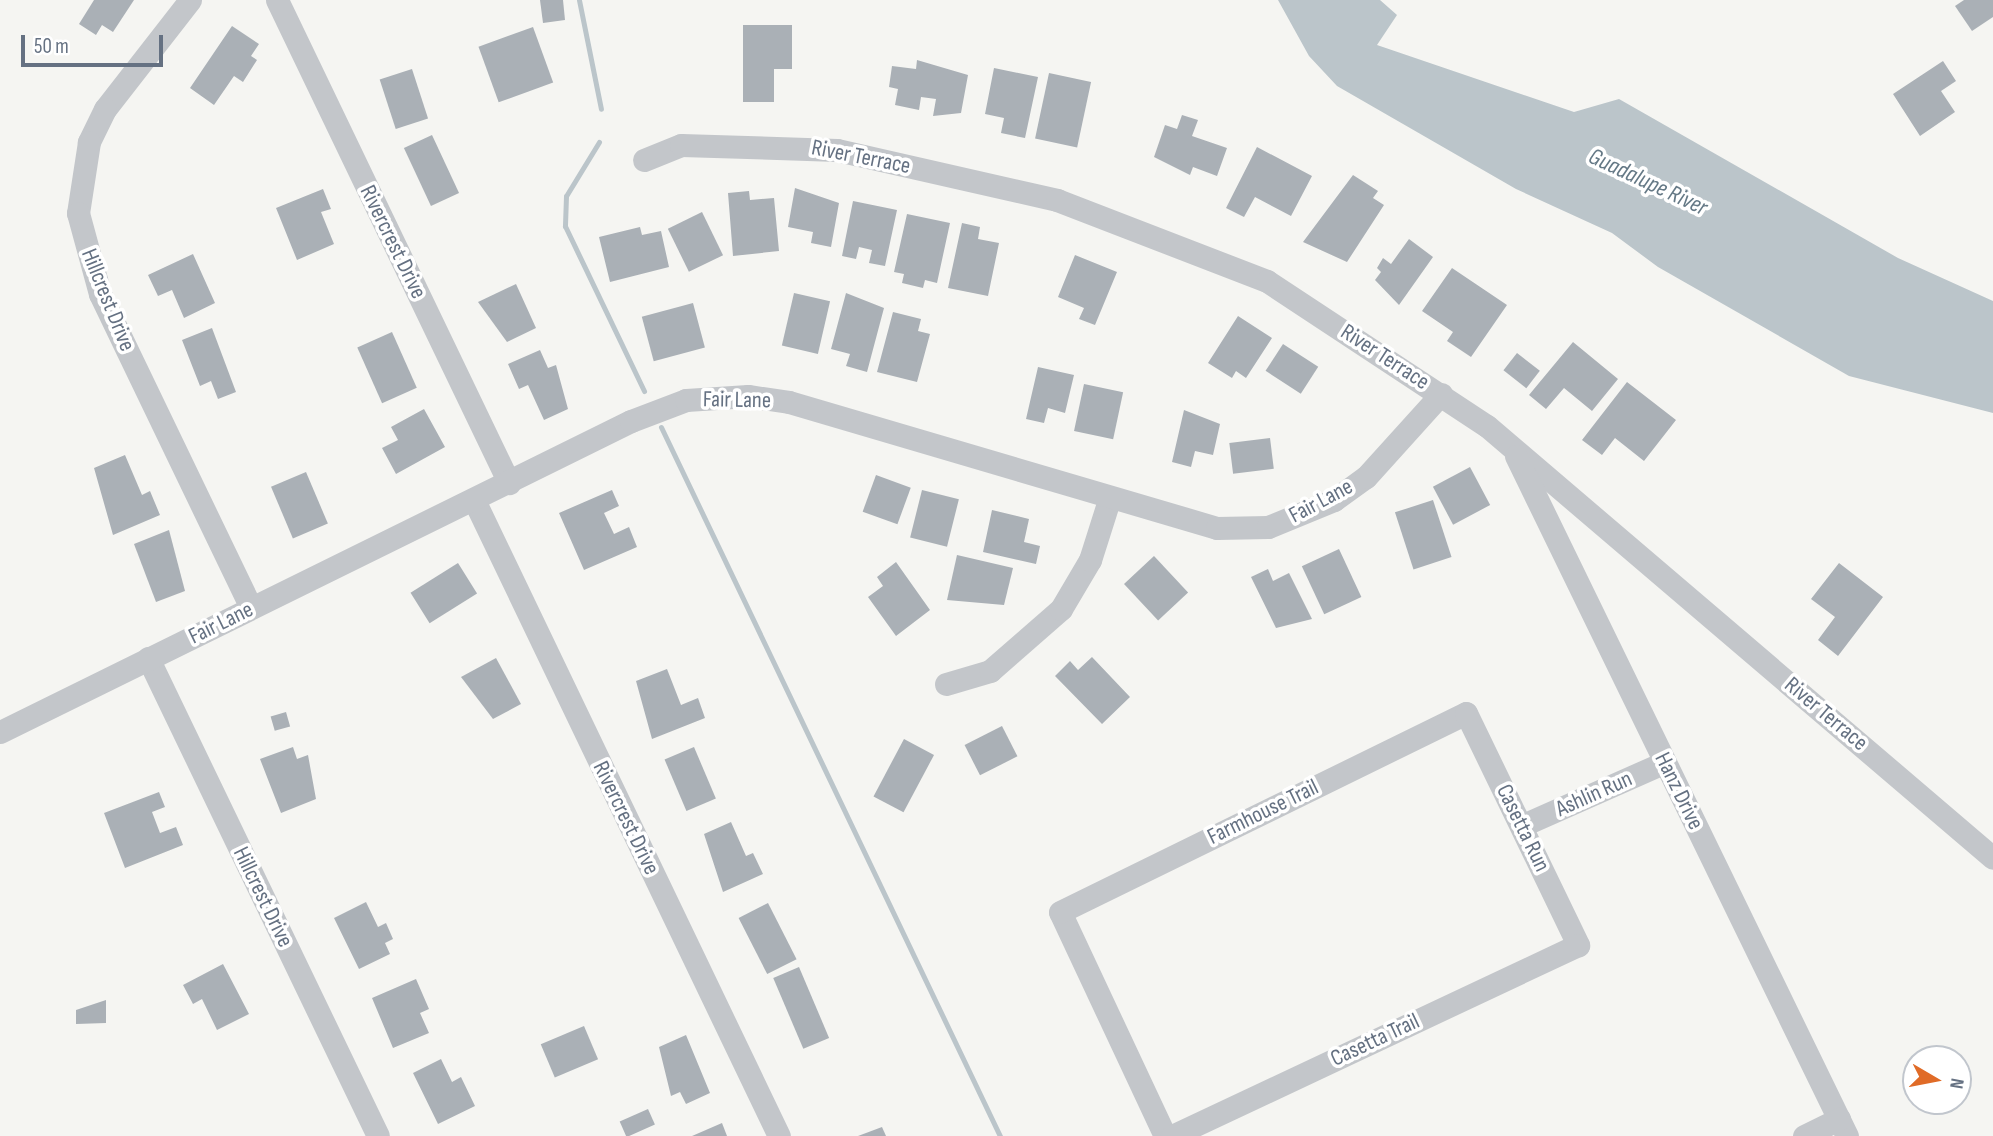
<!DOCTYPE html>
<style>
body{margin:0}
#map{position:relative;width:1993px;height:1136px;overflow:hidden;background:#f5f5f2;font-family:"Sofia Sans Condensed",sans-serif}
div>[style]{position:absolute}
.water>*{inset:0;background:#bbc5ca}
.stream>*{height:5px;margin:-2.5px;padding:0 2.5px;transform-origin:2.5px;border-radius:2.5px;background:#bbc5ca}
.building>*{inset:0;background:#aab0b6;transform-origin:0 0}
.minor>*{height:23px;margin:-11.5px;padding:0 11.5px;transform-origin:11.5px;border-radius:11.5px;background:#c3c6ca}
span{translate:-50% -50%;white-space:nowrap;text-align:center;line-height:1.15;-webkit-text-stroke:7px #fff;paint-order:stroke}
.street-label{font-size:23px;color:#657182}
.water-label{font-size:24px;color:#657986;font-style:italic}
.north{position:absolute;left:1902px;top:1045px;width:70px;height:70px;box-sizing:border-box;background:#fff;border:2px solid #c1c6cd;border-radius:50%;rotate:100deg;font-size:19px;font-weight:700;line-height:28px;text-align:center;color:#657182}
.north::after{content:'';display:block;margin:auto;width:24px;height:32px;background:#e06b27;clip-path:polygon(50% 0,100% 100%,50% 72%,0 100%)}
.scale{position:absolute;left:21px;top:35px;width:142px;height:32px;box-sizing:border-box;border:4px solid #657182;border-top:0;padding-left:9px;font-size:21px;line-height:24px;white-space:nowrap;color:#657182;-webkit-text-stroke:5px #fff;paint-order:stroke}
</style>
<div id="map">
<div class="water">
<div style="clip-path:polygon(1278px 0,1380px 0,1397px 15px,1377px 45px,1574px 112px,1619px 99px,1898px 258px,1993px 301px,1993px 413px,1849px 376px,1658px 267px,1612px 233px,1516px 189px,1337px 86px,1309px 56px)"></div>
</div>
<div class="stream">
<div style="left:579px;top:0;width:111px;rotate:78.6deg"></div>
<div style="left:599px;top:142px;width:63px;rotate:121.4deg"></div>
<div style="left:566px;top:196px;width:30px;rotate:92deg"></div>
<div style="left:565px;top:226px;width:183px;rotate:64.4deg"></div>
<div style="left:661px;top:427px;width:786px;rotate:64.45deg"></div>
</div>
<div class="building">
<div style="clip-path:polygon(94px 0,134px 0,113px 32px,102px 25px,96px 35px,79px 24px)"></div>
<div style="clip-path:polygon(540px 0,563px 0,565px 20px,543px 23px)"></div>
<div style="clip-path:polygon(1964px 0,1993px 0,1993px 17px,1972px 31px,1955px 6px)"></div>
<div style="clip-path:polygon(743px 25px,792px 25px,792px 69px,774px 69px,774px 102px,743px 102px)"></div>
<div style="clip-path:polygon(232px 26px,259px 44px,251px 56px,257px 60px,243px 82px,234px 76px,214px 105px,190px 88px)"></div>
<div style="left:533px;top:27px;width:59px;height:58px;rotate:70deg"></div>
<div style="clip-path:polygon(917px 60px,968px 75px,961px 113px,933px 116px,936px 99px,921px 97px,919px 110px,895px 105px,898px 89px,889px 87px,892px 66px,916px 69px)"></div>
<div style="clip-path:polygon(1943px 61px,1956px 81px,1941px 91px,1955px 112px,1920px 136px,1893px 94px)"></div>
<div style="clip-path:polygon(994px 68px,1038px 77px,1025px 138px,1001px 133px,1004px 118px,985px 114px)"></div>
<div style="left:412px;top:69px;width:52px;height:34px;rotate:72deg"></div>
<div style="left:1049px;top:73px;width:43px;height:67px;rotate:12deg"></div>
<div style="clip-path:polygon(1182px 115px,1198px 120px,1192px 136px,1227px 148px,1217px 176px,1193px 167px,1190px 175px,1154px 157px,1165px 125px,1177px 129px)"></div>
<div style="left:432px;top:135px;width:64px;height:31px;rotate:65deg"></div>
<div style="clip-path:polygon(1257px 147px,1312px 176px,1291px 216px,1255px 197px,1244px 217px,1226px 208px)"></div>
<div style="clip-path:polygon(1353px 175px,1378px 191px,1373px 198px,1384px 205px,1347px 262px,1303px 242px)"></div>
<div style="clip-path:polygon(795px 188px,839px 203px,831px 247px,811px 243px,813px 232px,788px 227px)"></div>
<div style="clip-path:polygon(323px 189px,331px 209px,321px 212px,334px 244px,297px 260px,276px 208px)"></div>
<div style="clip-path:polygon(749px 191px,750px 200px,774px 198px,779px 251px,733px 256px,728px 193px)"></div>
<div style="clip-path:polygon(853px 201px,897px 210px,885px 266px,869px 263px,872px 250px,859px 247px,856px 259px,842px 256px)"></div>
<div style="left:702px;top:212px;width:48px;height:38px;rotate:64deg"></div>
<div style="clip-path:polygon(907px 214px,950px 223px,937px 283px,925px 280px,923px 288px,902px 283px,904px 274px,894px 272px)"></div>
<div style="clip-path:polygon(962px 223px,980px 227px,978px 239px,999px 243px,988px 296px,948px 288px)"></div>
<div style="clip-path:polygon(640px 227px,642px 235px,661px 231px,669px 267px,610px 282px,599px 237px)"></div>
<div style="clip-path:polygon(1409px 239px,1433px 257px,1399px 305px,1375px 280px,1381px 272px,1377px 268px,1383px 258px,1391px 264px)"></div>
<div style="clip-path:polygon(193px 254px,215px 303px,184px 318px,172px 290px,158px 296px,148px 275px)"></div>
<div style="clip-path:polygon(1075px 255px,1117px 272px,1095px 325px,1079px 319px,1084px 308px,1058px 297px)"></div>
<div style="clip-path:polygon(1452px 268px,1507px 305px,1471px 357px,1447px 341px,1453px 332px,1422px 311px)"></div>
<div style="clip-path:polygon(516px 284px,536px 328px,507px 342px,478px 302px)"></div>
<div style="left:794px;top:293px;width:37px;height:54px;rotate:13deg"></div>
<div style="clip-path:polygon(846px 293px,884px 308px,867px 372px,846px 366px,850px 354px,831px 349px)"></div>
<div style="left:693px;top:303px;width:46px;height:53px;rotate:75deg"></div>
<div style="clip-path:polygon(893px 312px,921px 319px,918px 331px,930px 334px,917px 382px,877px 372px)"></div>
<div style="clip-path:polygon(1238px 316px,1272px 338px,1246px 378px,1236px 371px,1232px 378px,1208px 363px)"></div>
<div style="clip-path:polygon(212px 328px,236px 392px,218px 399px,211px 381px,200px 386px,182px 340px)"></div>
<div style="left:392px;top:332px;width:61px;height:38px;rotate:66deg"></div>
<div style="clip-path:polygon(1573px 342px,1618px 379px,1592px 411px,1564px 388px,1546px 409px,1529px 395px)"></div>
<div style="left:1283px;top:344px;width:42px;height:32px;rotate:33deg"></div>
<div style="clip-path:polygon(540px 350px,548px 368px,556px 365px,568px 409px,544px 420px,528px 385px,519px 389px,508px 364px)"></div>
<div style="left:1517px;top:353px;width:29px;height:22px;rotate:38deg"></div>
<div style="clip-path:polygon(1038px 367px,1074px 375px,1065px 413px,1048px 408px,1044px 423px,1026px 419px)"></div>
<div style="clip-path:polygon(1627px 382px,1676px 420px,1644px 461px,1615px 438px,1602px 455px,1582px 440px)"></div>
<div style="left:1084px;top:384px;width:40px;height:48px;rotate:12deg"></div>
<div style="clip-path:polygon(424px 409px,445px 447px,396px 474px,382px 448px,398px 440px,391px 427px)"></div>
<div style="clip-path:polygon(1184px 410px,1220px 424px,1213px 455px,1195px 451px,1191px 467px,1172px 462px)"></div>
<div style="left:1270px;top:438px;width:31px;height:41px;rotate:83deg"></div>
<div style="clip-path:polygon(125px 455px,142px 495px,150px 491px,160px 515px,113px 535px,94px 468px)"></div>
<div style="left:1470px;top:467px;width:43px;height:42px;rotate:62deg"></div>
<div style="left:306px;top:472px;width:56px;height:38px;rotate:67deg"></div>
<div style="left:876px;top:475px;width:37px;height:39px;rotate:20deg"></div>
<div style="clip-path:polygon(612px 490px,619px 506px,604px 513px,614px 534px,629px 527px,637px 547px,584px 570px,559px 513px)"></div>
<div style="left:922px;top:490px;width:38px;height:49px;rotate:14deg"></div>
<div style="left:1433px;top:500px;width:60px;height:40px;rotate:72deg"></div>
<div style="clip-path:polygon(992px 510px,1029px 519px,1024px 542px,1040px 546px,1036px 564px,983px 552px)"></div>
<div style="clip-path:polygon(169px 530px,185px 591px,156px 602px,134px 544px)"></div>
<div style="left:1339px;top:549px;width:53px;height:41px;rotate:65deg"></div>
<div style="clip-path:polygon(957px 555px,1013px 568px,1004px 605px,947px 600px)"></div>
<div style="left:1154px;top:556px;width:50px;height:41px;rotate:47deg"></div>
<div style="clip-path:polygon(896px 562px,930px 610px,896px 636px,868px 597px,883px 586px,877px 577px)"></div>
<div style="left:458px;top:563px;width:36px;height:56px;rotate:58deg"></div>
<div style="clip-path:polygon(1839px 563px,1883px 597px,1838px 656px,1818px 640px,1835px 617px,1811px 599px)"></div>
<div style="clip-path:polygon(1268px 569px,1273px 581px,1289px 573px,1312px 619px,1276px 628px,1251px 577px)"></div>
<div style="clip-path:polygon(1092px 657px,1130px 697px,1102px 724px,1055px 676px,1070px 661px,1078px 670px)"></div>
<div style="clip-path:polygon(496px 658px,521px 704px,493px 719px,461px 677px)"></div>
<div style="clip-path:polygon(667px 669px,681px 705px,698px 698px,705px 718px,652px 739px,636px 681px)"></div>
<div style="left:286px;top:712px;width:15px;height:16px;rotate:74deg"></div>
<div style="left:1002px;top:726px;width:34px;height:42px;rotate:63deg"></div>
<div style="left:904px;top:739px;width:34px;height:65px;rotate:28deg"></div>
<div style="clip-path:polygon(293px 747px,297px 759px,308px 755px,316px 799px,281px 813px,260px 759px)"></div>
<div style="left:694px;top:747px;width:56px;height:32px;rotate:67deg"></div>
<div style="clip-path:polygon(159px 792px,165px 807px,152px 812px,160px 833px,176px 827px,183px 845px,125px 868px,104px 813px)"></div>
<div style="clip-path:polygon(731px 822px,746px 856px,753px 853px,763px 874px,723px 892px,704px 834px)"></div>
<div style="clip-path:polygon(366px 902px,378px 927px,386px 923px,393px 939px,385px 943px,390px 954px,359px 969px,334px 918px)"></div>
<div style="left:768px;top:903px;width:63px;height:33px;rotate:63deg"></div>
<div style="clip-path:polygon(223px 964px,249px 1014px,217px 1030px,202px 999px,193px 1004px,183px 985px)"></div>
<div style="left:799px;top:967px;width:77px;height:28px;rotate:67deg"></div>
<div style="clip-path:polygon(416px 979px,429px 1009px,420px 1013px,429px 1033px,393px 1048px,372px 998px)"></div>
<div style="clip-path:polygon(106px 1000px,106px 1023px,76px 1024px,76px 1010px)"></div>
<div style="left:584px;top:1026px;width:36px;height:47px;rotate:67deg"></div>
<div style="clip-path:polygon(686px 1035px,710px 1093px,686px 1104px,680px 1092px,671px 1096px,659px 1047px)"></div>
<div style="clip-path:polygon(441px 1059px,452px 1082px,461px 1077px,475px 1106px,438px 1124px,413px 1073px)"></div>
<div style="left:648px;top:1109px;width:17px;height:31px;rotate:66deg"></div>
<div style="clip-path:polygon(722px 1123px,727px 1136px,692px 1136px)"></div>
<div style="clip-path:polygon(882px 1127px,886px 1136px,858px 1136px)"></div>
</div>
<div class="minor">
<div style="left:190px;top:0;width:138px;rotate:127.9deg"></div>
<div style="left:105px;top:109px;width:37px;rotate:116deg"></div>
<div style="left:89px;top:142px;width:72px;rotate:98.8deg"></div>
<div style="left:78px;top:213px;width:84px;rotate:74.8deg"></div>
<div style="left:100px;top:294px;width:348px;rotate:64.3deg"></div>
<div style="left:277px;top:0;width:536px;rotate:64.34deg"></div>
<div style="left:644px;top:160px;width:40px;rotate:-22deg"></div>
<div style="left:681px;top:145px;width:156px;rotate:1.8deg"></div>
<div style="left:837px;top:150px;width:226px;rotate:12.8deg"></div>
<div style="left:1057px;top:200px;width:225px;rotate:21.1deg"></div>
<div style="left:1267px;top:281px;width:263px;rotate:33.4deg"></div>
<div style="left:1487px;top:426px;width:665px;rotate:40.49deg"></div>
<div style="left:1516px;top:456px;width:756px;rotate:64.04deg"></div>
<div style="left:474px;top:500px;width:705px;rotate:64.38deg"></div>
<div style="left:148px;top:658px;width:530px;rotate:64.3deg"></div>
<div style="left:946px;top:684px;width:46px;rotate:-16.5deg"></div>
<div style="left:990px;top:671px;width:94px;rotate:-41.1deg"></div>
<div style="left:1061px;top:609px;width:57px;rotate:-59.4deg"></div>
<div style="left:1090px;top:560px;width:63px;rotate:-72.4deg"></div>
<div style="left:0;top:732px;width:703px;rotate:-26.24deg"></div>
<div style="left:631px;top:421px;width:59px;rotate:-20.9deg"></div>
<div style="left:686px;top:400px;width:62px;rotate:-3.7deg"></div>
<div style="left:748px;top:396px;width:41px;rotate:8.3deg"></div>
<div style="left:789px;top:402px;width:446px;rotate:16.4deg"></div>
<div style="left:1217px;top:528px;width:51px;rotate:-1.1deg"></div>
<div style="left:1268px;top:527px;width:71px;rotate:-22.2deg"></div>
<div style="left:1334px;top:500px;width:39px;rotate:-36deg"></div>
<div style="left:1366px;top:477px;width:112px;rotate:-47.9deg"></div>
<div style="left:1523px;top:825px;width:155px;rotate:-23.9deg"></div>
<div style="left:1165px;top:1136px;width:247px;rotate:-115.1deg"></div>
<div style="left:1060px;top:912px;width:452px;rotate:-26.1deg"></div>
<div style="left:1466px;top:713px;width:258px;rotate:64.2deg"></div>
<div style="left:1578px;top:945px;width:449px;rotate:154.8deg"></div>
<div style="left:1804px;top:1136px;width:39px;rotate:-26deg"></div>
</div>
<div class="street-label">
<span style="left:861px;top:157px;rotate:11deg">River Terrace</span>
<span style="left:393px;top:242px;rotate:64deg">Rivercrest Drive</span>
<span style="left:108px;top:300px;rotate:68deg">Hillcrest Drive</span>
<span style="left:1385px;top:357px;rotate:33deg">River Terrace</span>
<span style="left:737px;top:400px;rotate:1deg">Fair Lane</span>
<span style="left:1321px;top:501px;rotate:-28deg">Fair Lane</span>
<span style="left:221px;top:623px;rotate:-26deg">Fair Lane</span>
<span style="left:1826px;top:714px;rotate:40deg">River Terrace</span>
<span style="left:1679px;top:791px;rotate:64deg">Hanz Drive</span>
<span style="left:1594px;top:794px;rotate:-24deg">Ashlin Run</span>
<span style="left:1263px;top:812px;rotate:-26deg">Farmhouse Trail</span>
<span style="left:626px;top:818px;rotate:64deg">Rivercrest Drive</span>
<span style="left:1523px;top:828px;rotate:64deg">Casetta Run</span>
<span style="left:263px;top:897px;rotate:64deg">Hillcrest Drive</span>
<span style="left:1375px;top:1040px;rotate:-25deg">Casetta Trail</span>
</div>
<div class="water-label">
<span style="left:1648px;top:182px;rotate:25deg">Guadalupe River</span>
</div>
<div class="north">N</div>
<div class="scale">50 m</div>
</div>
